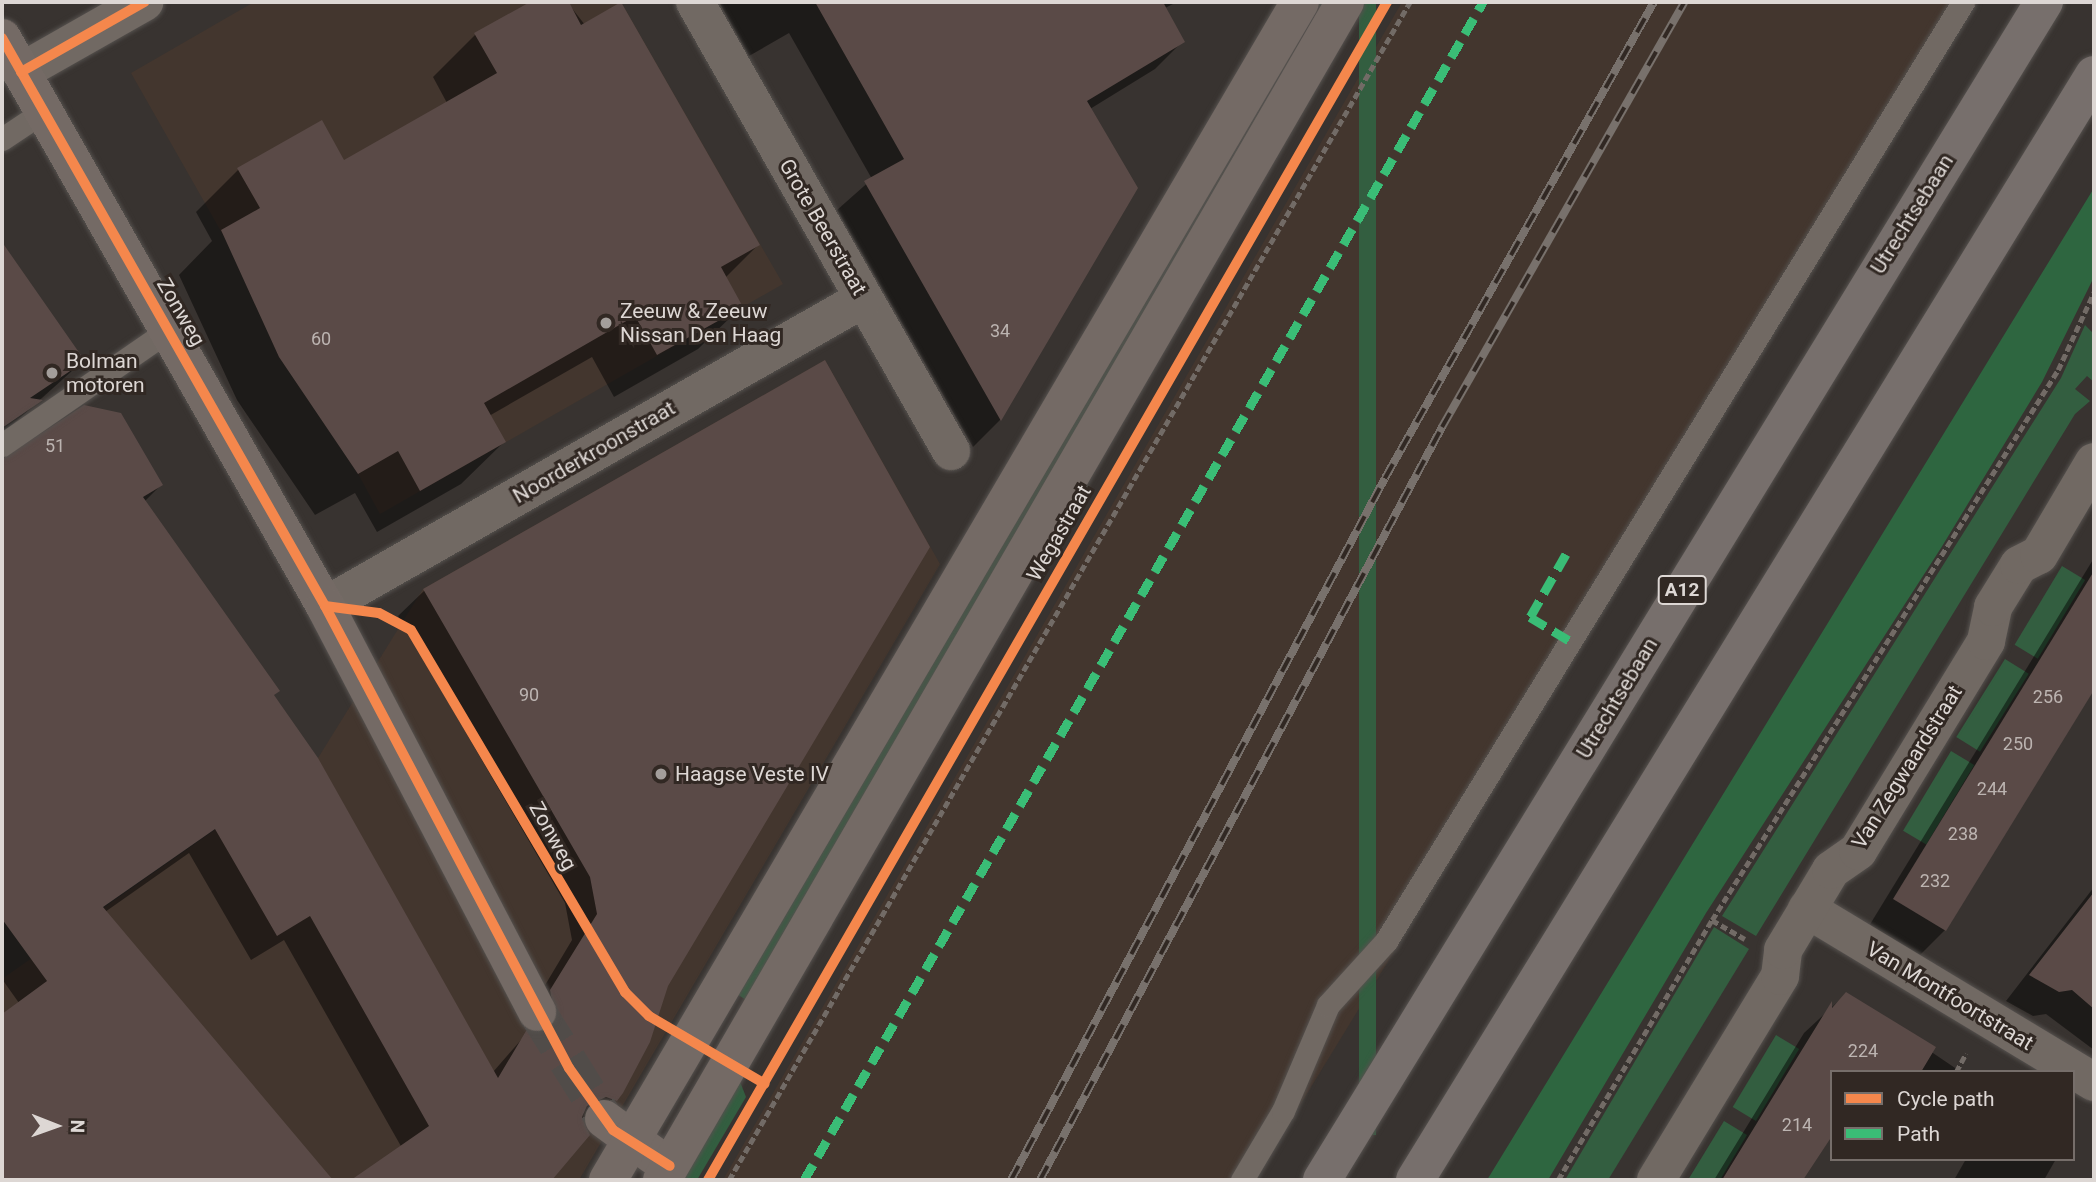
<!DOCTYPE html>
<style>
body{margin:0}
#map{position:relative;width:2096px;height:1182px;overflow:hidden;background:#383330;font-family:Roboto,sans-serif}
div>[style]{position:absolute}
.built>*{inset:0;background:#43362e}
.green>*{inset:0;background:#335e40;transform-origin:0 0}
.forest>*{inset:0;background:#2e6640}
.shadow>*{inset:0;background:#0007}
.building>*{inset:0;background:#5a4a47}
.secondary-tunnel>*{height:38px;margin-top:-19px;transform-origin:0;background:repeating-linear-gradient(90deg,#514c49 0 38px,transparent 0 57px)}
.path>*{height:4.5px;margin-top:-2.25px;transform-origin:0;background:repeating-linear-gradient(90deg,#726b66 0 7px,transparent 0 10.5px)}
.roads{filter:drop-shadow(0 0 2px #55514e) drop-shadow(0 0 2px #55514e)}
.lane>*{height:23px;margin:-11.5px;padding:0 11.5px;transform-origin:11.5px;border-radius:11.5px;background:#716963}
.street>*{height:38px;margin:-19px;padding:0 19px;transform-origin:19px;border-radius:19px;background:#716963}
.secondary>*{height:38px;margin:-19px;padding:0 19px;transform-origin:19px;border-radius:19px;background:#746a65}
.highway>*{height:38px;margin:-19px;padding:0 19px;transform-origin:19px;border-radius:19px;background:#776f6c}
.rail>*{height:8px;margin-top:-4px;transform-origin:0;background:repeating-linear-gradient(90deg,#312823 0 16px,#78716c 0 32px);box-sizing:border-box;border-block:2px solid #78716c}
.quiet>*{height:9px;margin-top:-4.5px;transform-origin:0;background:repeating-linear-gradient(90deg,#3abd76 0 18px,transparent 0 27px)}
.cycleway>*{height:10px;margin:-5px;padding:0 5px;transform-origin:5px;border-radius:5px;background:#f5874c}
.dots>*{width:19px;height:19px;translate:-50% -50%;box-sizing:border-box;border:4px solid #312823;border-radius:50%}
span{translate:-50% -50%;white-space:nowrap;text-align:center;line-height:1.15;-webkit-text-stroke:6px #312823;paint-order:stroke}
.number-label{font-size:18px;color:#bcb4b1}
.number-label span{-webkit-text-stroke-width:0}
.shield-label span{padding:2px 5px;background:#312823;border:2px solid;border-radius:5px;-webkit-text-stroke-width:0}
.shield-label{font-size:19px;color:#ddd7d4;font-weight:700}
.street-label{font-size:21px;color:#ddd7d4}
.poi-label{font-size:21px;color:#ddd7d4}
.left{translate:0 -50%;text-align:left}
.frame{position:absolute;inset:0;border:4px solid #ddd7d4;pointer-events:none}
.legend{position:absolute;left:1830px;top:1070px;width:245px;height:91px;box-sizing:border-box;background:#312823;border:2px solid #766e6a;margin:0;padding:9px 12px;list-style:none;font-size:21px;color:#ddd7d4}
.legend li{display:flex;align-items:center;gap:14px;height:35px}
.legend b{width:35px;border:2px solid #766e6a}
.north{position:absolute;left:21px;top:1091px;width:70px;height:70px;-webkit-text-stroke:5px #312823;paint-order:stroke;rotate:91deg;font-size:19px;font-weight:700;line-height:28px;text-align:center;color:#ddd7d4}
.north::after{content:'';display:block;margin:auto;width:24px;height:32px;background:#ddd7d4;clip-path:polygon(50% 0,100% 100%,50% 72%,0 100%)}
</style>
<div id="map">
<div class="built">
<div style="clip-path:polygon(254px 2px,621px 2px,783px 284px,380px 514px,337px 435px,279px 357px,243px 270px,131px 73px)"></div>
<div style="clip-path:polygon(1402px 2px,1976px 2px,1254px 1180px,723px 1180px)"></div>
<div style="clip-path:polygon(825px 360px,940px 564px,579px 1180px,2px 1180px,2px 979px,318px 758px,423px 589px)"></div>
</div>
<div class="green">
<div style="clip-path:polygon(1319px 2px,1326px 2px,749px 1002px,737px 994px)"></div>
<div style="left:1359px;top:2px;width:17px;height:1133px"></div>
<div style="clip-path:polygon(2085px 325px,2094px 334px,2094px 382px,2087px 376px,2075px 389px,2090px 401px,2075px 414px,1756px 936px,1722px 916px,2061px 378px)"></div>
<div style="left:2062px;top:566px;width:27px;height:92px;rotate:31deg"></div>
<div style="left:2005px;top:659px;width:28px;height:92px;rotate:32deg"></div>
<div style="left:1951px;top:751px;width:27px;height:93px;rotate:31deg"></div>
<div style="clip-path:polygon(1714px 927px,1749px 949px,1608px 1180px,1565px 1180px)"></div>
<div style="left:1776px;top:1035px;width:27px;height:84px;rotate:31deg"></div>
<div style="clip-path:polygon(739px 1079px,746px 1097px,697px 1180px,680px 1180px)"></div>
<div style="clip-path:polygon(1724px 1121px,1747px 1135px,1720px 1180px,1688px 1180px)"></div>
</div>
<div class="forest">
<div style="clip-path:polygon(2094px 188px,2094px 277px,2042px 382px,1941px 548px,1706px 913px,1548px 1180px,1487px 1180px)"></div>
</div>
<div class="shadow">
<div style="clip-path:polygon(534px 2px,567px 2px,758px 245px,725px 278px,741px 307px,698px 349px,614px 397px,592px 357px,489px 416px,504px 442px,461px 484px,377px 532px,355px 493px,315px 515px,237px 400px,179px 275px,212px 241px,196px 212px,238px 170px,344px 162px,447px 103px,433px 77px,475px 35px)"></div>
<div style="clip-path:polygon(719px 2px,1177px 2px,1165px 8px,1183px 41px,1155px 69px,1090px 109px,1136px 188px,1000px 420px,973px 447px,837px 210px,872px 179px,789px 33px,749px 56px)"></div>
<div style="clip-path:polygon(2px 244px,83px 361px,2px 434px)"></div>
<div style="clip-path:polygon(824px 362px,666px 986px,615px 1100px,584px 1125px,550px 1180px,354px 1180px,402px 1148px,284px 940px,251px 960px,189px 853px,105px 912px,331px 1180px,2px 1180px,2px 1016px,19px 1003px,2px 979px,2px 457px,161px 485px,144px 502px,272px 696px,493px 1072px,528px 1032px,526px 1017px,572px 940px,565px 903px,398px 616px,424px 591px)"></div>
<div style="clip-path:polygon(2094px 558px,2094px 687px,1945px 930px,1919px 956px,1869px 926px)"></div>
<div style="clip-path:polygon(2094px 887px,2094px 1050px,2046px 1014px,2033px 1016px,2006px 1001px)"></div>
<div style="clip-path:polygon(1846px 994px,1961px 1072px,1832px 1072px,1832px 1130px,1800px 1180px,1714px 1180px,1804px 1033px)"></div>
<div style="clip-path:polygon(1966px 1159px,2056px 1159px,2044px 1180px,1954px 1180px)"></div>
</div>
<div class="building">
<div style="clip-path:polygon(530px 2px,569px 2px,581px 25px,621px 2px,760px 245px,721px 267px,743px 307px,657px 355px,635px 316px,484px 403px,506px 442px,420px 491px,398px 451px,358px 474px,279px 357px,221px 230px,260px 208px,237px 168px,322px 120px,344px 160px,497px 73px,474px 33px)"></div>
<div style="clip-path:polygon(815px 2px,1163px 2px,1185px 42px,1087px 101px,1138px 188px,1001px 421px,864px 181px,904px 159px)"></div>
<div style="clip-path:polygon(2px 242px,85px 361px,30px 398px,43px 400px,2px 428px)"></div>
<div style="clip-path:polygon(825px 360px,930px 547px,668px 986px,650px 1042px,623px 1093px,617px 1101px,606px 1097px,587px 1106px,582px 1117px,590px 1135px,552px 1180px,351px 1180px,429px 1126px,310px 916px,277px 936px,215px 829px,103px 907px,333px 1180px,2px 1180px,2px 1014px,47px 981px,2px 919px,2px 459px,84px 405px,121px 413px,163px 485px,143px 497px,280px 691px,274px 695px,318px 758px,498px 1078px,526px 1031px,546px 1032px,556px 1023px,550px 990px,597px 914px,590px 877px,423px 589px)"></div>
<div style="clip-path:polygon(2094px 571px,2094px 690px,1946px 931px,1893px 899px)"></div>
<div style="clip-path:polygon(2094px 892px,2094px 1009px,2072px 990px,2059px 992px,2029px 975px)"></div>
<div style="clip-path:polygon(1846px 992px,1936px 1047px,1921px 1072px,1832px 1072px,1832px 1136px,1803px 1180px,1722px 1180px,1832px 1001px,1832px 1008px)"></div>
</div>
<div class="secondary-tunnel">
<div style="left:537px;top:1012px;width:126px;rotate:57.9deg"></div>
</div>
<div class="path">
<div style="left:1712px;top:920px;width:38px;rotate:30deg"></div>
<div style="left:1956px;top:1072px;width:21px;rotate:-62deg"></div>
<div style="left:729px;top:1180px;width:1361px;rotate:-59.97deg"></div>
<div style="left:1558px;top:1180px;width:302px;rotate:-59.4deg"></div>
<div style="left:1712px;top:920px;width:650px;rotate:-57.83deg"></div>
<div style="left:2058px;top:370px;width:86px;rotate:-65.2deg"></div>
</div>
<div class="roads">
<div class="lane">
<div style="left:2px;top:139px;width:50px;rotate:-33.7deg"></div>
<div style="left:2px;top:445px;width:203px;rotate:-34.6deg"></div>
<div style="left:1242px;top:1180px;width:80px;rotate:-59.3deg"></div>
<div style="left:1283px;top:1111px;width:115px;rotate:-67deg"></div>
<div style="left:1328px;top:1005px;width:86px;rotate:-47.8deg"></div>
<div style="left:1386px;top:941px;width:1102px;rotate:-58.43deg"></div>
</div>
<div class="street">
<div style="left:695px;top:2px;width:517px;rotate:60.31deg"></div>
<div style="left:21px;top:72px;width:142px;rotate:-29.6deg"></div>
<div style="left:325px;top:606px;width:619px;rotate:-29.71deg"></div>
<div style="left:1807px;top:909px;width:335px;rotate:31.1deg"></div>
<div style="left:1656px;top:1180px;width:239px;rotate:-58.7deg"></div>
<div style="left:1780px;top:976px;width:26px;rotate:-83deg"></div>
<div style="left:1783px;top:950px;width:93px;rotate:-59deg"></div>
<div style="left:1831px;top:870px;width:33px;rotate:-35deg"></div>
<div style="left:1858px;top:851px;width:246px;rotate:-58.6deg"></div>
<div style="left:1986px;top:641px;width:35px;rotate:-78deg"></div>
<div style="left:1993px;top:607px;width:49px;rotate:-58.2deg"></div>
<div style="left:2019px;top:565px;width:22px;rotate:-27deg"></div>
<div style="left:2039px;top:555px;width:108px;rotate:-59.4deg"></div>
</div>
<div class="secondary">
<div style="left:2px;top:38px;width:653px;rotate:60.37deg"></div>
<div style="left:325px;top:606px;width:458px;rotate:62.4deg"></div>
<div style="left:604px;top:1119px;width:61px;rotate:36.3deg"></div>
<div style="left:608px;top:1180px;width:1366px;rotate:-59.57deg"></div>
<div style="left:662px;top:1180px;width:1362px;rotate:-59.9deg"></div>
</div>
<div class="highway">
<div style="left:1322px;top:1180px;width:1382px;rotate:-58.5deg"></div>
<div style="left:1415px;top:1180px;width:1297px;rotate:-58.43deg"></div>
</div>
</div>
<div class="rail">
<div style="left:1011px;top:1180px;width:795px;rotate:-61.95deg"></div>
<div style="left:1385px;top:478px;width:547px;rotate:-60.53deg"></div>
<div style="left:1040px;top:1180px;width:854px;rotate:-61.9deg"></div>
<div style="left:1442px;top:427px;width:489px;rotate:-60.3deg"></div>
</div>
<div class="quiet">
<div style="left:1566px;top:554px;width:73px;rotate:119.7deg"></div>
<div style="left:1530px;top:617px;width:47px;rotate:31deg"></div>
<div style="left:804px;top:1180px;width:1360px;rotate:-60.04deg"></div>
</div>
<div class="cycleway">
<div style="left:2px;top:38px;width:653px;rotate:60.37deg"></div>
<div style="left:325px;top:606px;width:522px;rotate:62.16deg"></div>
<div style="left:569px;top:1068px;width:76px;rotate:54.6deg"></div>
<div style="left:613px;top:1130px;width:67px;rotate:32.3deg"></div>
<div style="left:21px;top:72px;width:142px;rotate:-29.6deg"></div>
<div style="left:325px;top:606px;width:54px;rotate:7.4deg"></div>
<div style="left:379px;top:613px;width:36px;rotate:28deg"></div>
<div style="left:411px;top:630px;width:421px;rotate:59.4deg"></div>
<div style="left:625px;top:992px;width:34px;rotate:45deg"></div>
<div style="left:649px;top:1016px;width:134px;rotate:30.4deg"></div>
<div style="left:708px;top:1180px;width:1360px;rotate:-60.04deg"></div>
</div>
<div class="dots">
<div style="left:606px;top:323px;background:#a39e9b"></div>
<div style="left:52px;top:373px;background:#a39e9b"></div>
<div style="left:661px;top:774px;background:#a39e9b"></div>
</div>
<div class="number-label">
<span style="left:1000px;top:331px">34</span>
<span style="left:321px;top:339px">60</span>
<span style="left:55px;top:446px">51</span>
<span style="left:529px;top:695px">90</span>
<span style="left:2048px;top:697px">256</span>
<span style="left:2018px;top:744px">250</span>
<span style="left:1992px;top:789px">244</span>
<span style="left:1963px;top:834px">238</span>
<span style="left:1935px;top:881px">232</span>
<span style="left:1863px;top:1051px">224</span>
<span style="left:1797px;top:1125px">214</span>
</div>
<div class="shield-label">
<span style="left:1682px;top:590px">A12</span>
</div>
<div class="street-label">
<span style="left:1912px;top:214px;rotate:-58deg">Utrechtsebaan</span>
<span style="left:823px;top:227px;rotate:60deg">Grote Beerstraat</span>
<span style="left:181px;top:312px;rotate:60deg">Zonweg</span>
<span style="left:594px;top:452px;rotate:-30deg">Noorderkroonstraat</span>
<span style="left:1059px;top:533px;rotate:-60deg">Wegastraat</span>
<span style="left:1617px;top:698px;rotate:-59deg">Utrechtsebaan</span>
<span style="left:1907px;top:767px;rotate:-58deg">Van Zegwaardstraat</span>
<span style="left:553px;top:836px;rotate:61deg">Zonweg</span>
<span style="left:1950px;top:996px;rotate:31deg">Van Montfoortstraat</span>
</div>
<div class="poi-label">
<span class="left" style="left:620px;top:323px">Zeeuw &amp; Zeeuw<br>Nissan Den Haag</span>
<span class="left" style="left:66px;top:373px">Bolman<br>motoren</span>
<span class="left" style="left:675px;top:774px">Haagse Veste IV</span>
</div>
<div class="frame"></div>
<ul class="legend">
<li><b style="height:9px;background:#f5874c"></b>Cycle path</li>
<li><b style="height:9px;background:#3abd76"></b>Path</li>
</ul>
<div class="north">N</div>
</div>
